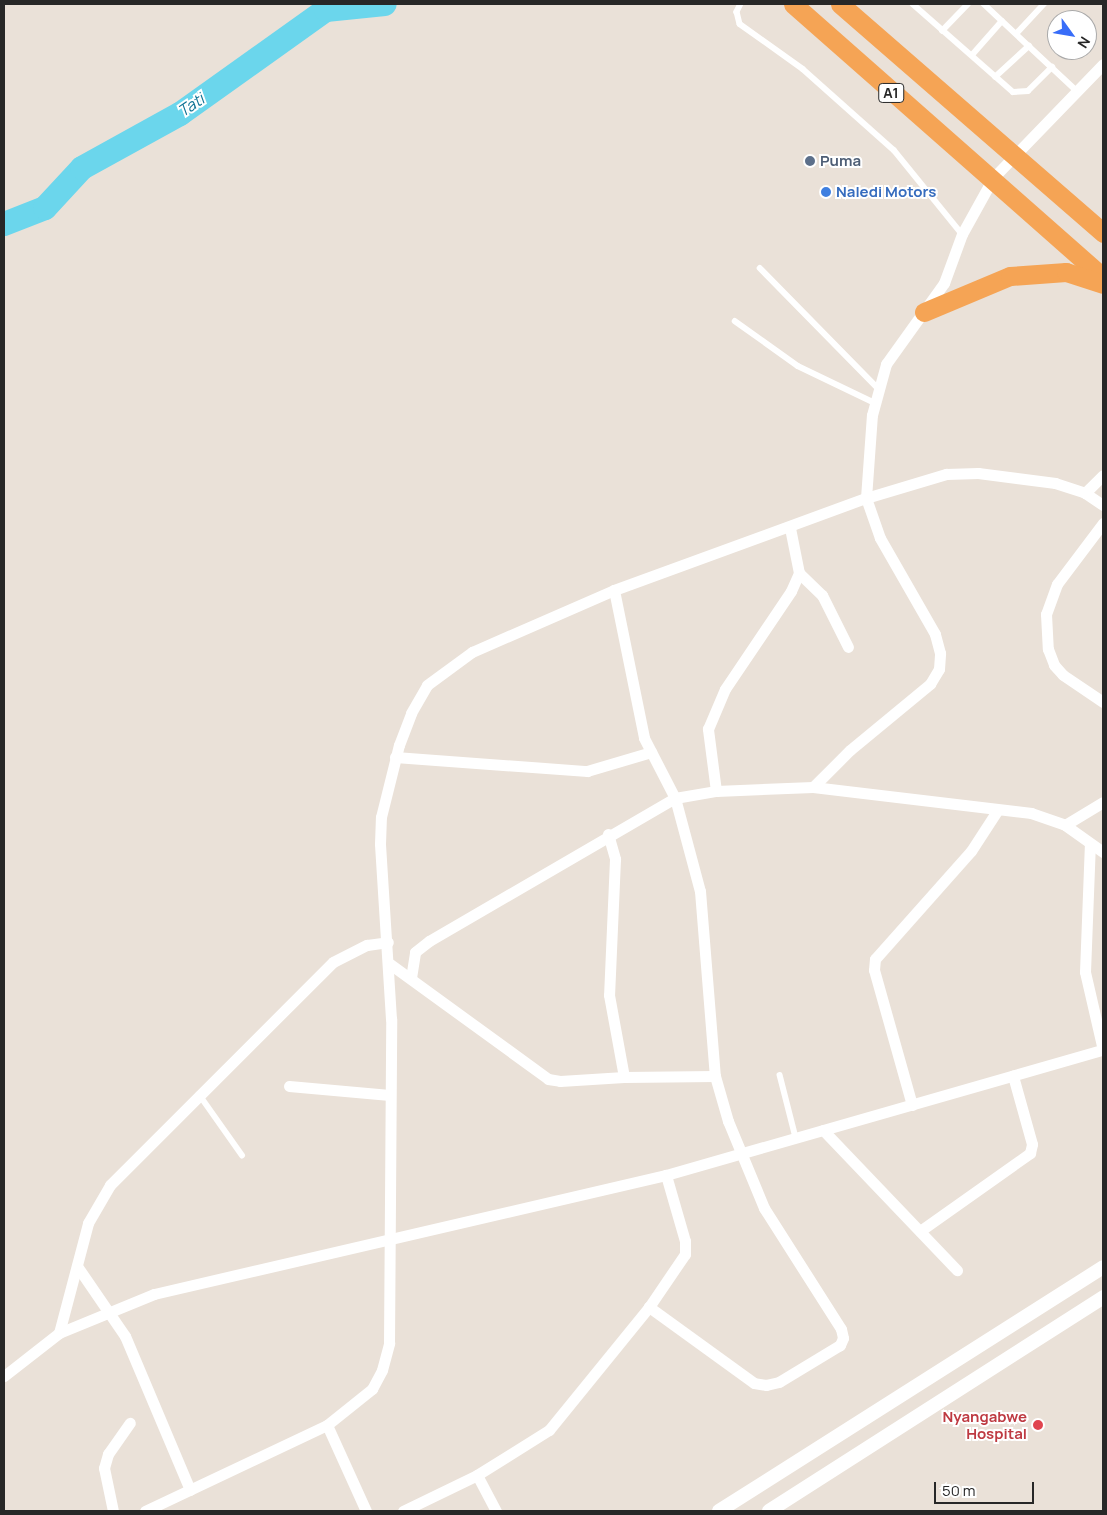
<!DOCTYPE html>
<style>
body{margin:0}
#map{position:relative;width:1107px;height:1515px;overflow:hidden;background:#eae1d8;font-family:Manrope,sans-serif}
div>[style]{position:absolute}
.river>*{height:24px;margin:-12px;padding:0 12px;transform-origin:12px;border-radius:12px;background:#6bd6ec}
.service>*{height:5.5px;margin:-2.75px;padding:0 2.75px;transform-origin:2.75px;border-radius:2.75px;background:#fff}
.minor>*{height:11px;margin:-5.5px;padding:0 5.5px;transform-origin:5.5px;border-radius:5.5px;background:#fff}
.tertiary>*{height:14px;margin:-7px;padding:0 7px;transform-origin:7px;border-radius:7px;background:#fff}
.trunk>*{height:19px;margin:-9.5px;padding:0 9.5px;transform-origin:9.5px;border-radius:9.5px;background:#f5a455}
.dots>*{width:14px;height:14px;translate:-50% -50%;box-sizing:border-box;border:2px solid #fff;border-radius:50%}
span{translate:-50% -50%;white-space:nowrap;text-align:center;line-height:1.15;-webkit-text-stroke:4px #fff;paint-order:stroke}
.shield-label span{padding:1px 4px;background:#fff;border:1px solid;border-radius:4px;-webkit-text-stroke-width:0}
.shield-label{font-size:14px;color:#272727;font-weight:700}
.service-label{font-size:15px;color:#4e5e75;font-weight:700}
.left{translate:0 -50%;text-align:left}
.shop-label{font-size:15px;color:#366cbe;font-weight:700}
.health-label{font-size:15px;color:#be3a42;font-weight:700}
.right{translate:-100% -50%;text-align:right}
.water-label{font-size:16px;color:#0e7294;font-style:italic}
.frame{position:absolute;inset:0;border:5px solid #272727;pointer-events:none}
.north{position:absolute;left:1047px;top:10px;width:50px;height:50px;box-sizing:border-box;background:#fff;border:1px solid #a9a9a9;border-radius:50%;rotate:122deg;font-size:14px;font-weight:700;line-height:20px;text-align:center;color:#272727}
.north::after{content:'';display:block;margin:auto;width:18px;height:22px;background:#386df8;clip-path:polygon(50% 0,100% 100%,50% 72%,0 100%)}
.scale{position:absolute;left:934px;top:1482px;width:100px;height:22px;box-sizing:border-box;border:2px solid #272727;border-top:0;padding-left:6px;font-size:15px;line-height:18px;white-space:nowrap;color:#272727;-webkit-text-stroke:4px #fff;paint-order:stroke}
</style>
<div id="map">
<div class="river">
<div style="left:4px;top:224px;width:44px;rotate:-21.3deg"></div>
<div style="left:45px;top:208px;width:54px;rotate:-47.2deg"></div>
<div style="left:82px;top:168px;width:112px;rotate:-28.9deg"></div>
<div style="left:180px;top:114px;width:179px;rotate:-35.5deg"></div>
<div style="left:326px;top:10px;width:59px;rotate:-5.8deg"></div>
</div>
<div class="service">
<div style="left:741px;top:4px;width:9px;rotate:117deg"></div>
<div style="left:737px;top:12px;width:12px;rotate:76deg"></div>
<div style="left:740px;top:24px;width:77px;rotate:35.5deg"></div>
<div style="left:803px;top:69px;width:122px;rotate:41.7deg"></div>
<div style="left:894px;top:150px;width:108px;rotate:51deg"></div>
<div style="left:913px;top:4px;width:133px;rotate:41.3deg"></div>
<div style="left:1013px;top:92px;width:15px;rotate:-4deg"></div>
<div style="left:1028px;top:91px;width:34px;rotate:-45deg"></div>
<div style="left:984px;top:4px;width:127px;rotate:43.1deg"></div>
<div style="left:942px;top:31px;width:37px;rotate:-46deg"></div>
<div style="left:1016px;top:34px;width:41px;rotate:-47deg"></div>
<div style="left:972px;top:55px;width:45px;rotate:-48.6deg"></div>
<div style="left:995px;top:77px;width:46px;rotate:-42.4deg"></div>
<div style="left:760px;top:268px;width:170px;rotate:45.5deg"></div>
<div style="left:735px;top:321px;width:77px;rotate:35.5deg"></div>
<div style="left:798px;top:366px;width:85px;rotate:25.7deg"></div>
<div style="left:780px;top:1075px;width:65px;rotate:75.7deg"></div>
<div style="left:199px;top:1094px;width:75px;rotate:54.8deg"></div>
</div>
<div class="minor">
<div style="left:1085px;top:493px;width:25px;rotate:-45deg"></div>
<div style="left:1103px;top:523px;width:76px;rotate:127deg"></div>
<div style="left:1057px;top:584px;width:32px;rotate:110deg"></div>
<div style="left:1046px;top:614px;width:35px;rotate:87deg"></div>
<div style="left:1048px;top:649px;width:17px;rotate:69deg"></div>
<div style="left:1054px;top:665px;width:13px;rotate:48deg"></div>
<div style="left:1063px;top:675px;width:48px;rotate:34deg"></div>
<div style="left:799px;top:573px;width:32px;rotate:44deg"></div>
<div style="left:822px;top:595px;width:58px;rotate:63.4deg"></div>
<div style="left:614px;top:590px;width:151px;rotate:78.5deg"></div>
<div style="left:644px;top:738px;width:68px;rotate:62.7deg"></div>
<div style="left:675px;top:798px;width:96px;rotate:75deg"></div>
<div style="left:700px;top:891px;width:186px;rotate:85.4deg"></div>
<div style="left:715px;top:1076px;width:47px;rotate:73.9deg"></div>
<div style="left:728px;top:1121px;width:94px;rotate:67.5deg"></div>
<div style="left:764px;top:1208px;width:143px;rotate:57.5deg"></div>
<div style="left:841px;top:1329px;width:9px;rotate:77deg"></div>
<div style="left:843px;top:1338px;width:8px;rotate:113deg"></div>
<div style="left:840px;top:1345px;width:71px;rotate:148.8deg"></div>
<div style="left:779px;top:1382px;width:13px;rotate:167deg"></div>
<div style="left:766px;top:1385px;width:12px;rotate:-171deg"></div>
<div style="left:754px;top:1383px;width:130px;rotate:-144.1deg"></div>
<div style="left:395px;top:757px;width:193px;rotate:4.2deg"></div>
<div style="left:587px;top:771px;width:67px;rotate:-16.5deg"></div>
<div style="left:813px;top:787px;width:52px;rotate:-45deg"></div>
<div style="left:850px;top:750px;width:104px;rotate:-39.5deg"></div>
<div style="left:930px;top:684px;width:17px;rotate:-59deg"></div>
<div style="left:939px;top:669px;width:16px;rotate:-86deg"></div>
<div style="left:940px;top:653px;width:20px;rotate:-105deg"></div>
<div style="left:935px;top:634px;width:111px;rotate:-119.8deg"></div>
<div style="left:880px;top:538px;width:42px;rotate:-109.3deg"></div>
<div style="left:866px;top:498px;width:83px;rotate:-85.9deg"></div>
<div style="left:872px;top:415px;width:53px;rotate:-74.6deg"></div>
<div style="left:886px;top:364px;width:100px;rotate:-54.4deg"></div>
<div style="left:944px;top:283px;width:52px;rotate:-69.8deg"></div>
<div style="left:962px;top:234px;width:64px;rotate:-61deg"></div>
<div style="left:993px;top:178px;width:158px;rotate:-46deg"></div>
<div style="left:716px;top:791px;width:63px;rotate:-97.4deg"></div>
<div style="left:708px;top:729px;width:43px;rotate:-67deg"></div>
<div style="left:725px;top:689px;width:118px;rotate:-56deg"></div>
<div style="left:791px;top:591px;width:20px;rotate:-66deg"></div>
<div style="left:799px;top:573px;width:46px;rotate:-101.3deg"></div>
<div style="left:1065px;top:825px;width:44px;rotate:-31.2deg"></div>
<div style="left:608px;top:834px;width:26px;rotate:74deg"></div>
<div style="left:615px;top:859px;width:136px;rotate:92.5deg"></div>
<div style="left:609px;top:995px;width:83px;rotate:79.6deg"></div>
<div style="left:390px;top:964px;width:195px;rotate:36deg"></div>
<div style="left:548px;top:1079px;width:12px;rotate:9deg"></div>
<div style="left:560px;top:1081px;width:64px;rotate:-3.6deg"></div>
<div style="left:624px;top:1077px;width:91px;rotate:-0.6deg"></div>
<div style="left:411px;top:978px;width:26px;rotate:-81deg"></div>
<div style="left:415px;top:952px;width:18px;rotate:-38deg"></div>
<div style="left:429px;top:941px;width:285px;rotate:-30.2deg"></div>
<div style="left:675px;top:798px;width:42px;rotate:-9.7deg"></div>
<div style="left:716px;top:791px;width:97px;rotate:-2.4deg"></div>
<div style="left:813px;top:787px;width:220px;rotate:6.8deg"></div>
<div style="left:1031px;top:813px;width:36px;rotate:19deg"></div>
<div style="left:1065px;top:825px;width:47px;rotate:35.4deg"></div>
<div style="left:289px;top:1086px;width:101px;rotate:5.1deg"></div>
<div style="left:912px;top:1105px;width:140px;rotate:-105.7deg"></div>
<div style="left:874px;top:970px;width:11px;rotate:-85deg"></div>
<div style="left:875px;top:959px;width:144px;rotate:-48.4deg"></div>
<div style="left:971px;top:851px;width:48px;rotate:-57deg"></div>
<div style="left:823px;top:1130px;width:194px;rotate:46.3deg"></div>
<div style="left:920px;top:1231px;width:135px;rotate:-35.3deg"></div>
<div style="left:1030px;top:1153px;width:9px;rotate:-77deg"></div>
<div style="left:1032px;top:1144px;width:71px;rotate:-105.6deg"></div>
<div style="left:77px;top:1266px;width:85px;rotate:55.6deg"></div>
<div style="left:125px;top:1336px;width:167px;rotate:67.1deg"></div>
<div style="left:59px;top:1333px;width:114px;rotate:-75.2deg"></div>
<div style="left:88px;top:1223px;width:44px;rotate:-59.9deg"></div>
<div style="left:110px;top:1185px;width:315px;rotate:-45deg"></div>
<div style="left:333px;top:962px;width:38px;rotate:-27deg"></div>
<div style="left:367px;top:945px;width:21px;rotate:-8deg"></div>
<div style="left:4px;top:1376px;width:70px;rotate:-38deg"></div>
<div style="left:59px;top:1333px;width:103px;rotate:-22.3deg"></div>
<div style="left:154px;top:1294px;width:526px;rotate:-13.08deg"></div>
<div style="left:666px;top:1175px;width:455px;rotate:-16deg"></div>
<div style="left:1103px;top:1050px;width:80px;rotate:-103deg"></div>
<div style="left:1085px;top:972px;width:128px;rotate:-87.8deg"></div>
<div style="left:327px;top:1425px;width:94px;rotate:65.6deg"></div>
<div style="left:477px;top:1475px;width:41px;rotate:62.2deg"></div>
<div style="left:113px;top:1511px;width:44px;rotate:-101.8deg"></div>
<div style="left:104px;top:1468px;width:15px;rotate:-74deg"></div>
<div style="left:108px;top:1454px;width:38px;rotate:-55deg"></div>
<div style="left:145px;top:1511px;width:201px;rotate:-25.3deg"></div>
<div style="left:327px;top:1425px;width:58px;rotate:-38.7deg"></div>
<div style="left:372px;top:1389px;width:21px;rotate:-62deg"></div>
<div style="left:382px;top:1370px;width:28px;rotate:-75deg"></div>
<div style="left:389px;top:1343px;width:324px;rotate:-89.6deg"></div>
<div style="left:391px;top:1019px;width:175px;rotate:-93.6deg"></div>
<div style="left:380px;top:844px;width:27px;rotate:-88deg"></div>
<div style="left:381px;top:817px;width:74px;rotate:-76deg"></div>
<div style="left:399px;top:745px;width:34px;rotate:-69deg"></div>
<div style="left:411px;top:713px;width:32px;rotate:-60deg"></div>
<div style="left:427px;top:685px;width:56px;rotate:-36.3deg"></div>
<div style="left:472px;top:652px;width:155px;rotate:-23.6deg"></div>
<div style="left:614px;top:590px;width:268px;rotate:-20.1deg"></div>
<div style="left:866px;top:498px;width:84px;rotate:-16.7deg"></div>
<div style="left:946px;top:474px;width:32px;rotate:-2deg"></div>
<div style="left:978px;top:473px;width:78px;rotate:7.4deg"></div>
<div style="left:1055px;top:483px;width:32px;rotate:18deg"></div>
<div style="left:1085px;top:493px;width:22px;rotate:34deg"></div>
<div style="left:403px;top:1511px;width:82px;rotate:-25.9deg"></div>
<div style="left:477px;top:1475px;width:85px;rotate:-32deg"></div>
<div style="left:549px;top:1430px;width:159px;rotate:-50.9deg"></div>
<div style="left:649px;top:1307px;width:64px;rotate:-55.8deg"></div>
<div style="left:685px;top:1254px;width:13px;rotate:-90deg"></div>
<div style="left:685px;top:1241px;width:69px;rotate:-106.1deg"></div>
</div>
<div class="tertiary">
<div style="left:719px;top:1511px;width:455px;rotate:-32.4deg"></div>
<div style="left:769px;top:1511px;width:397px;rotate:-32.6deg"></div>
</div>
<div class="trunk">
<div style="left:793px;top:4px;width:413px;rotate:41.4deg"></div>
<div style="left:840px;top:4px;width:349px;rotate:41deg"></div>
<div style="left:924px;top:312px;width:93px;rotate:-22.7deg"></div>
<div style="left:1010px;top:276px;width:56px;rotate:-4.1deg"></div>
<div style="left:1066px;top:272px;width:39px;rotate:18deg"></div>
</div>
<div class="dots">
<div style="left:810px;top:161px;background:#5c6f8a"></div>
<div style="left:826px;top:192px;background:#3f7fe0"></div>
<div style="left:1038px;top:1425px;background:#e0444e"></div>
</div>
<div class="shield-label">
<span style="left:891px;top:93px">A1</span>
</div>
<div class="service-label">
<span class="left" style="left:820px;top:161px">Puma</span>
</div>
<div class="shop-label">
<span class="left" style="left:836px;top:192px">Naledi Motors</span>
</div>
<div class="health-label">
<span class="right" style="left:1027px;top:1425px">Nyangabwe<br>Hospital</span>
</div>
<div class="water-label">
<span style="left:191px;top:105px;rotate:-34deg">Tati</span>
</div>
<div class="frame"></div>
<div class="north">N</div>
<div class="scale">50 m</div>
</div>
